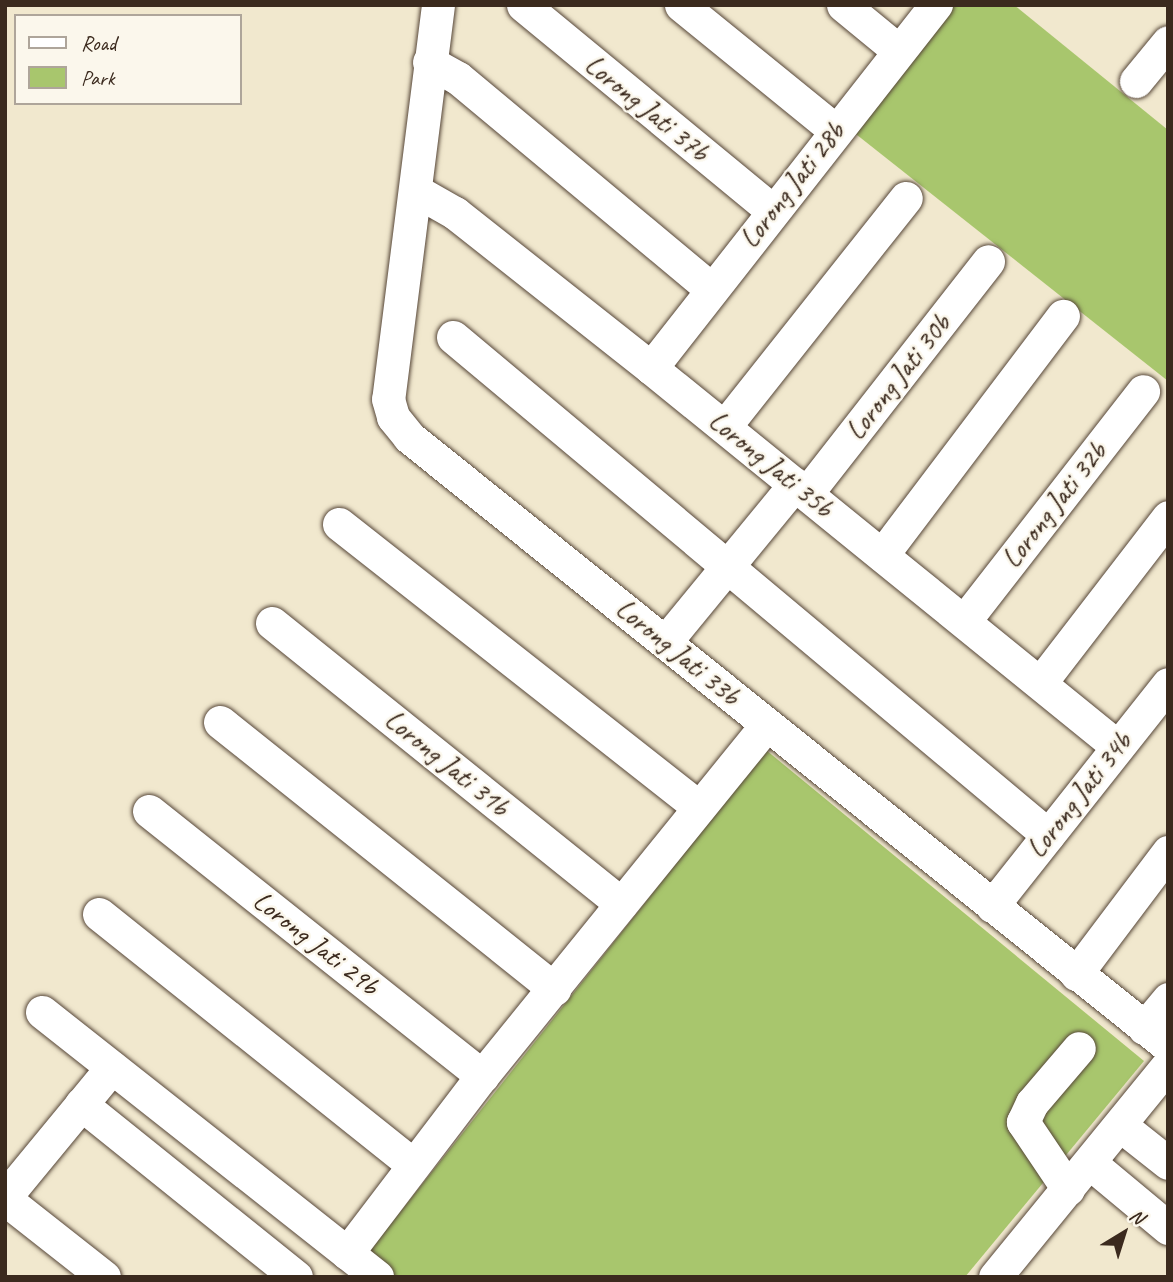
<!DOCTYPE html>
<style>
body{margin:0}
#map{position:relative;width:1173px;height:1282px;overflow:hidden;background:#f1e8ce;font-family:Caveat,sans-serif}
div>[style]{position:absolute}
.green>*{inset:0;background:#a8c66d}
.roads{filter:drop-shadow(0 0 2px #564638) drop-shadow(0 0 2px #564638)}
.minor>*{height:33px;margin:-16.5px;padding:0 16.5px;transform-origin:16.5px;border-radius:16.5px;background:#fff}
span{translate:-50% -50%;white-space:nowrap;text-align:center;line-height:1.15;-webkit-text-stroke:5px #fbf7ec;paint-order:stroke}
.street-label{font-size:28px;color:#3b2a1e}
.frame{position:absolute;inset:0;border:7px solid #3b2a1e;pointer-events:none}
.legend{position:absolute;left:14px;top:14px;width:228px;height:91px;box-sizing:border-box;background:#fbf7ec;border:2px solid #aea59a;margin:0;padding:9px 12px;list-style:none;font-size:21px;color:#3b2a1e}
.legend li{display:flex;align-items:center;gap:14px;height:35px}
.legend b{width:35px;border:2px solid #aea59a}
.north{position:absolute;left:1089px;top:1198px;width:70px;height:70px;-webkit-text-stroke:5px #fbf7ec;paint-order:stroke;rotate:38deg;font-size:19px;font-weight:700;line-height:28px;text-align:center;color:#3b2a1e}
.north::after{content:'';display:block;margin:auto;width:24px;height:32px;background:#3b2a1e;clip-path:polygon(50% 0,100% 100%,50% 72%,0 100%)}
</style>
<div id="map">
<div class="green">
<div style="clip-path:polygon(949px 5px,1014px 5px,1168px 130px,1168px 381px,852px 131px)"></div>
<div style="clip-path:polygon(766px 750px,1144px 1061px,965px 1277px,393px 1277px,366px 1255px)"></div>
</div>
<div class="roads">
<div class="minor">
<div style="left:438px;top:5px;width:397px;rotate:97.2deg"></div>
<div style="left:388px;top:399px;width:19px;rotate:74deg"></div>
<div style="left:393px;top:417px;width:26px;rotate:51deg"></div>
<div style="left:409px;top:437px;width:973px;rotate:38.74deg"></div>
<div style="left:523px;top:5px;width:323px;rotate:39.5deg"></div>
<div style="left:681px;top:5px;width:198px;rotate:39.1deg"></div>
<div style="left:843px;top:5px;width:72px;rotate:39.4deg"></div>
<div style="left:429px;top:62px;width:33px;rotate:29deg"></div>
<div style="left:458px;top:78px;width:328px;rotate:39.8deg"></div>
<div style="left:1136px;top:81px;width:50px;rotate:-50.6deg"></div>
<div style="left:418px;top:192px;width:43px;rotate:29.6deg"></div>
<div style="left:455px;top:213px;width:250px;rotate:38.3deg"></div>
<div style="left:651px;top:368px;width:601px;rotate:39.06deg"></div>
<div style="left:453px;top:337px;width:776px;rotate:39.93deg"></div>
<div style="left:651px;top:368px;width:462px;rotate:-51.9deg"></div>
<div style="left:725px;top:426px;width:291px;rotate:-51.6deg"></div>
<div style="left:807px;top:493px;width:294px;rotate:-52deg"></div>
<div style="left:339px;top:524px;width:458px;rotate:38.2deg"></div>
<div style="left:882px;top:555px;width:300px;rotate:-52.9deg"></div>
<div style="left:965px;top:620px;width:290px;rotate:-52.1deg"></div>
<div style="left:272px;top:623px;width:448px;rotate:38.8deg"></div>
<div style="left:666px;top:641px;width:203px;rotate:-50.6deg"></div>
<div style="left:1041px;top:682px;width:208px;rotate:-52.4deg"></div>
<div style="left:220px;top:722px;width:428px;rotate:38.6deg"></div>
<div style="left:149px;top:811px;width:426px;rotate:38.5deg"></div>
<div style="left:992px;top:906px;width:283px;rotate:-51.6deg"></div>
<div style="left:99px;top:914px;width:402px;rotate:38.6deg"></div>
<div style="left:1076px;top:974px;width:153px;rotate:-53deg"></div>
<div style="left:42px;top:1012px;width:427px;rotate:38.3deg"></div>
<div style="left:1144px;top:1028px;width:38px;rotate:-50deg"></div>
<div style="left:81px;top:1104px;width:276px;rotate:38.8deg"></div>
<div style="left:1120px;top:1125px;width:61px;rotate:38.4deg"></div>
<div style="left:1090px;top:1163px;width:102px;rotate:39.8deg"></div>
<div style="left:1068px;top:1189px;width:81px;rotate:-123.9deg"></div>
<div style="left:1023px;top:1122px;width:21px;rotate:-65deg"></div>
<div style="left:1032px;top:1103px;width:72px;rotate:-49.5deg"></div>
<div style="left:5px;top:1197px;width:168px;rotate:-50.5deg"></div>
<div style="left:5px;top:1199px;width:126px;rotate:38.2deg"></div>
<div style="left:347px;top:1253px;width:223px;rotate:-52.7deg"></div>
<div style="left:482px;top:1076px;width:452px;rotate:-51deg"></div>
<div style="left:995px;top:1277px;width:274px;rotate:-50.8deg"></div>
</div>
</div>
<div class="street-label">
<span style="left:647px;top:108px;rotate:39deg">Lorong Jati 37b</span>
<span style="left:792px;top:185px;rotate:-52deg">Lorong Jati 28b</span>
<span style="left:898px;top:377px;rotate:-52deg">Lorong Jati 30b</span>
<span style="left:771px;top:464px;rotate:39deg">Lorong Jati 35b</span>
<span style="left:1054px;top:505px;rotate:-52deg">Lorong Jati 32b</span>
<span style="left:678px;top:652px;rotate:39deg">Lorong Jati 33b</span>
<span style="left:447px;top:763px;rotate:39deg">Lorong Jati 31b</span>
<span style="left:1079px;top:795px;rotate:-52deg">Lorong Jati 34b</span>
<span style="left:316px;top:943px;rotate:38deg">Lorong Jati 29b</span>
</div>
<div class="frame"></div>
<ul class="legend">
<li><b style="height:9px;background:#fff"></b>Road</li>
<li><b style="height:19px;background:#a8c66d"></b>Park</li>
</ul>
<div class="north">N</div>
</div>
